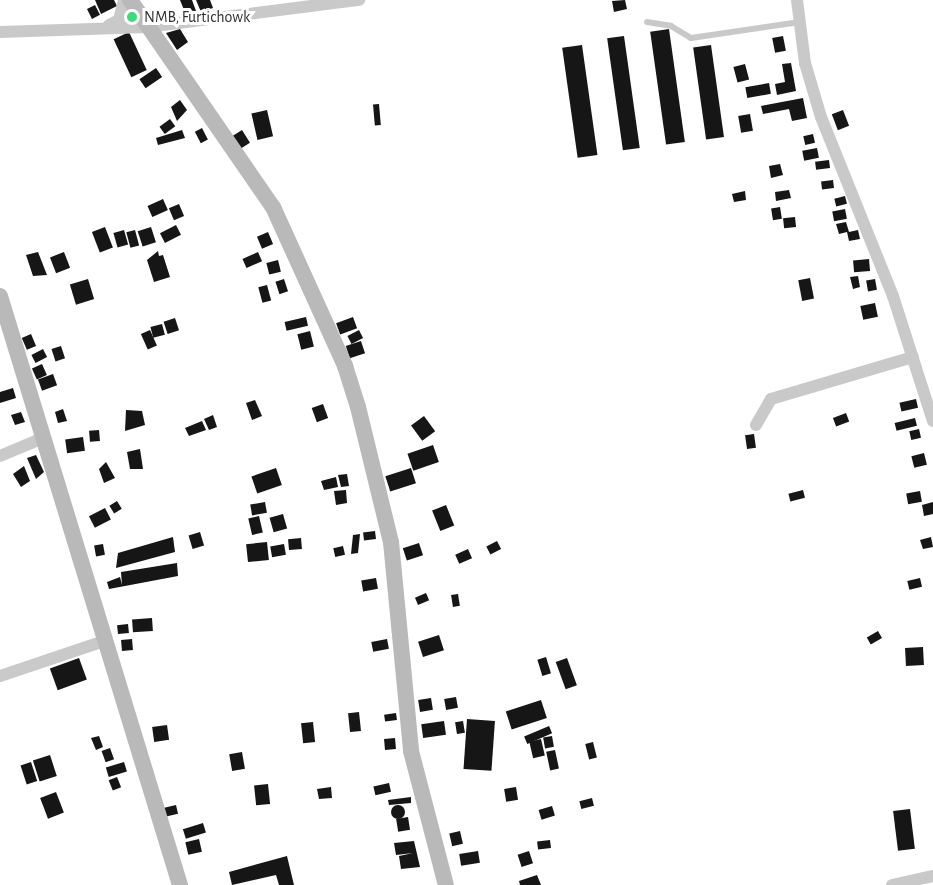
<!DOCTYPE html>
<style>
body{margin:0}
#map{position:relative;width:933px;height:885px;overflow:hidden;background:#fff;font-family:"Alegreya Sans",sans-serif}
div>[style]{position:absolute}
.building>*{inset:0;background:#161616;transform-origin:0 0}
.round{border-radius:50%}
.lane>*{height:6px;margin:-3px;padding:0 3px;transform-origin:3px;border-radius:3px;background:#c9c9c9}
.street>*{height:12px;margin:-6px;padding:0 6px;transform-origin:6px;border-radius:6px;background:#c9c9c9}
.secondary>*{height:16px;margin:-8px;padding:0 8px;transform-origin:8px;border-radius:8px;background:#b9b9b9}
.dots>*{width:16px;height:16px;translate:-50% -50%;box-sizing:border-box;border:3px solid #fff;border-radius:50%}
span{translate:-50% -50%;white-space:nowrap;text-align:center;line-height:1.15;-webkit-text-stroke:6px #fff;paint-order:stroke}
.poi-label{font-size:16px;color:#2f2f2f}
.left{translate:0 -50%;text-align:left}
</style>
<div id="map">
<div class="building">
<div style="clip-path:polygon(95px 0,114px 0,117px 6px,101px 14px)"></div>
<div style="clip-path:polygon(180px 0,192px 0,196px 11px,186px 15px)"></div>
<div style="clip-path:polygon(196px 0,210px 0,213px 8px,201px 12px)"></div>
<div style="clip-path:polygon(625px 0,627px 9px,614px 12px,612px 1px)"></div>
<div style="left:95px;top:5px;width:11px;height:9px;rotate:63deg"></div>
<div style="clip-path:polygon(180px 29px,188px 42px,177px 50px,166px 33px)"></div>
<div style="left:669px;top:29px;width:114px;height:19px;rotate:82deg"></div>
<div style="left:129px;top:32px;width:42px;height:17px;rotate:65deg"></div>
<div style="left:624px;top:36px;width:113px;height:17px;rotate:82deg"></div>
<div style="left:783px;top:36px;width:15px;height:11px;rotate:79deg"></div>
<div style="left:582px;top:45px;width:111px;height:20px;rotate:82deg"></div>
<div style="left:711px;top:45px;width:93px;height:18px;rotate:82deg"></div>
<div style="clip-path:polygon(791px 63px,796px 91px,777px 95px,775px 84px,785px 82px,782px 64px)"></div>
<div style="left:745px;top:64px;width:16px;height:12px;rotate:75deg"></div>
<div style="left:156px;top:68px;width:11px;height:20px;rotate:56deg"></div>
<div style="left:769px;top:83px;width:11px;height:24px;rotate:80deg"></div>
<div style="clip-path:polygon(803px 98px,807px 118px,792px 121px,789px 109px,763px 114px,761px 106px)"></div>
<div style="clip-path:polygon(180px 100px,187px 110px,177px 121px,171px 107px)"></div>
<div style="left:379px;top:104px;width:21px;height:6px;rotate:85deg"></div>
<div style="left:267px;top:110px;width:27px;height:16px;rotate:77deg"></div>
<div style="left:843px;top:110px;width:17px;height:12px;rotate:69deg"></div>
<div style="left:750px;top:114px;width:17px;height:12px;rotate:80deg"></div>
<div style="left:170px;top:119px;width:9px;height:13px;rotate:54deg"></div>
<div style="left:202px;top:128px;width:13px;height:8px;rotate:63deg"></div>
<div style="clip-path:polygon(182px 130px,185px 138px,158px 145px,156px 138px)"></div>
<div style="left:242px;top:130px;width:15px;height:14px;rotate:58deg"></div>
<div style="left:813px;top:134px;width:9px;height:10px;rotate:77deg"></div>
<div style="left:817px;top:148px;width:10px;height:15px;rotate:79deg"></div>
<div style="left:829px;top:160px;width:8px;height:14px;rotate:83deg"></div>
<div style="clip-path:polygon(780px 164px,783px 175px,771px 178px,769px 166px)"></div>
<div style="left:833px;top:180px;width:8px;height:12px;rotate:83deg"></div>
<div style="clip-path:polygon(789px 190px,791px 198px,776px 201px,775px 192px)"></div>
<div style="clip-path:polygon(745px 191px,746px 200px,734px 202px,732px 194px)"></div>
<div style="left:845px;top:196px;width:8px;height:11px;rotate:76deg"></div>
<div style="left:163px;top:199px;width:12px;height:17px;rotate:66deg"></div>
<div style="left:179px;top:204px;width:13px;height:11px;rotate:67deg"></div>
<div style="left:780px;top:207px;width:12px;height:9px;rotate:81deg"></div>
<div style="left:845px;top:209px;width:10px;height:13px;rotate:79deg"></div>
<div style="left:795px;top:217px;width:10px;height:12px;rotate:84deg"></div>
<div style="clip-path:polygon(846px 222px,849px 232px,858px 230px,860px 239px,849px 241px,847px 232px,839px 234px,836px 224px)"></div>
<div style="left:176px;top:225px;width:11px;height:18px;rotate:63deg"></div>
<div style="left:105px;top:227px;width:22px;height:14px;rotate:69deg"></div>
<div style="left:151px;top:227px;width:16px;height:14px;rotate:72deg"></div>
<div style="left:124px;top:230px;width:15px;height:11px;rotate:74deg"></div>
<div style="left:135px;top:230px;width:16px;height:9px;rotate:75deg"></div>
<div style="left:268px;top:232px;width:13px;height:12px;rotate:67deg"></div>
<div style="clip-path:polygon(158px 251px,159px 256px,163px 255px,170px 277px,154px 282px,147px 260px)"></div>
<div style="clip-path:polygon(38px 252px,47px 275px,33px 276px,26px 255px)"></div>
<div style="left:64px;top:252px;width:17px;height:15px;rotate:69deg"></div>
<div style="left:258px;top:252px;width:10px;height:17px;rotate:66deg"></div>
<div style="left:869px;top:259px;width:12px;height:16px;rotate:85deg"></div>
<div style="left:278px;top:260px;width:12px;height:12px;rotate:76deg"></div>
<div style="clip-path:polygon(858px 276px,860px 287px,853px 289px,850px 277px)"></div>
<div style="left:810px;top:278px;width:21px;height:12px;rotate:79deg"></div>
<div style="left:88px;top:279px;width:21px;height:19px;rotate:73deg"></div>
<div style="left:284px;top:279px;width:13px;height:9px;rotate:72deg"></div>
<div style="left:875px;top:279px;width:11px;height:9px;rotate:80deg"></div>
<div style="left:267px;top:285px;width:16px;height:9px;rotate:75deg"></div>
<div style="left:875px;top:303px;width:14px;height:15px;rotate:78deg"></div>
<div style="left:306px;top:317px;width:9px;height:22px;rotate:77deg"></div>
<div style="left:353px;top:317px;width:12px;height:18px;rotate:70deg"></div>
<div style="left:175px;top:318px;width:13px;height:12px;rotate:72deg"></div>
<div style="left:162px;top:324px;width:11px;height:12px;rotate:75deg"></div>
<div style="left:150px;top:330px;width:17px;height:10px;rotate:66deg"></div>
<div style="left:359px;top:330px;width:9px;height:13px;rotate:63deg"></div>
<div style="left:310px;top:331px;width:16px;height:13px;rotate:76deg"></div>
<div style="left:31px;top:334px;width:13px;height:10px;rotate:67deg"></div>
<div style="left:361px;top:341px;width:13px;height:16px;rotate:72deg"></div>
<div style="left:61px;top:346px;width:13px;height:10px;rotate:72deg"></div>
<div style="left:43px;top:349px;width:9px;height:13px;rotate:63deg"></div>
<div style="left:42px;top:364px;width:12px;height:11px;rotate:66deg"></div>
<div style="left:53px;top:374px;width:12px;height:16px;rotate:70deg"></div>
<div style="clip-path:polygon(13px 388px,16px 398px,0 403px,0 392px)"></div>
<div style="left:916px;top:399px;width:9px;height:17px;rotate:77deg"></div>
<div style="clip-path:polygon(255px 400px,262px 416px,252px 420px,246px 403px)"></div>
<div style="left:323px;top:404px;width:15px;height:12px;rotate:70deg"></div>
<div style="clip-path:polygon(63px 409px,67px 421px,58px 423px,55px 412px)"></div>
<div style="clip-path:polygon(126px 410px,142px 411px,145px 425px,125px 431px)"></div>
<div style="clip-path:polygon(21px 412px,25px 422px,15px 425px,11px 415px)"></div>
<div style="left:846px;top:413px;width:9px;height:14px;rotate:69deg"></div>
<div style="clip-path:polygon(213px 415px,217px 427px,209px 430px,204px 419px)"></div>
<div style="left:424px;top:416px;width:19px;height:16px;rotate:54deg"></div>
<div style="left:915px;top:418px;width:8px;height:21px;rotate:76deg"></div>
<div style="clip-path:polygon(202px 421px,206px 430px,189px 436px,185px 428px)"></div>
<div style="left:919px;top:429px;width:9px;height:10px;rotate:77deg"></div>
<div style="left:99px;top:430px;width:11px;height:10px;rotate:85deg"></div>
<div style="left:754px;top:434px;width:14px;height:9px;rotate:82deg"></div>
<div style="left:83px;top:437px;width:14px;height:18px;rotate:82deg"></div>
<div style="left:433px;top:445px;width:18px;height:27px;rotate:71deg"></div>
<div style="clip-path:polygon(140px 449px,143px 469px,130px 469px,127px 452px)"></div>
<div style="left:924px;top:453px;width:12px;height:13px;rotate:76deg"></div>
<div style="clip-path:polygon(36px 455px,44px 472px,36px 479px,27px 458px)"></div>
<div style="clip-path:polygon(106px 462px,115px 478px,104px 483px,99px 469px)"></div>
<div style="clip-path:polygon(24px 466px,30px 481px,21px 487px,13px 474px)"></div>
<div style="left:276px;top:468px;width:18px;height:26px;rotate:71deg"></div>
<div style="left:411px;top:468px;width:16px;height:27px;rotate:72deg"></div>
<div style="clip-path:polygon(347px 474px,349px 486px,341px 487px,338px 475px)"></div>
<div style="clip-path:polygon(336px 477px,338px 487px,324px 490px,321px 481px)"></div>
<div style="clip-path:polygon(346px 490px,347px 503px,336px 505px,334px 491px)"></div>
<div style="left:803px;top:490px;width:8px;height:15px;rotate:76deg"></div>
<div style="left:920px;top:491px;width:11px;height:14px;rotate:80deg"></div>
<div style="left:117px;top:501px;width:9px;height:9px;rotate:58deg"></div>
<div style="left:265px;top:502px;width:11px;height:15px;rotate:80deg"></div>
<div style="clip-path:polygon(933px 502px,933px 514px,924px 516px,922px 505px)"></div>
<div style="left:446px;top:505px;width:22px;height:15px;rotate:68deg"></div>
<div style="left:105px;top:508px;width:13px;height:18px;rotate:63deg"></div>
<div style="left:283px;top:514px;width:15px;height:14px;rotate:74deg"></div>
<div style="left:259px;top:516px;width:17px;height:11px;rotate:77deg"></div>
<div style="left:375px;top:531px;width:8px;height:12px;rotate:83deg"></div>
<div style="left:200px;top:532px;width:14px;height:12px;rotate:73deg"></div>
<div style="clip-path:polygon(360px 534px,358px 553px,351px 554px,353px 535px)"></div>
<div style="clip-path:polygon(173px 537px,175px 552px,116px 568px,118px 553px)"></div>
<div style="clip-path:polygon(931px 537px,933px 547px,923px 549px,920px 540px)"></div>
<div style="left:301px;top:538px;width:11px;height:13px;rotate:85deg"></div>
<div style="left:497px;top:541px;width:9px;height:12px;rotate:63deg"></div>
<div style="left:267px;top:542px;width:18px;height:21px;rotate:84deg"></div>
<div style="left:419px;top:543px;width:13px;height:17px;rotate:72deg"></div>
<div style="left:103px;top:544px;width:11px;height:9px;rotate:80deg"></div>
<div style="left:284px;top:544px;width:11px;height:14px;rotate:80deg"></div>
<div style="left:343px;top:546px;width:9px;height:10px;rotate:77deg"></div>
<div style="left:468px;top:549px;width:10px;height:14px;rotate:66deg"></div>
<div style="clip-path:polygon(177px 563px,178px 576px,109px 589px,107px 582px,120px 577px,122px 585px,121px 572px)"></div>
<div style="left:376px;top:578px;width:11px;height:15px;rotate:80deg"></div>
<div style="left:920px;top:578px;width:9px;height:13px;rotate:77deg"></div>
<div style="left:426px;top:593px;width:8px;height:12px;rotate:67deg"></div>
<div style="left:458px;top:594px;width:12px;height:7px;rotate:81deg"></div>
<div style="left:152px;top:618px;width:13px;height:20px;rotate:86deg"></div>
<div style="left:128px;top:624px;width:9px;height:11px;rotate:84deg"></div>
<div style="left:878px;top:631px;width:8px;height:13px;rotate:60deg"></div>
<div style="left:439px;top:635px;width:16px;height:22px;rotate:72deg"></div>
<div style="left:132px;top:639px;width:11px;height:11px;rotate:85deg"></div>
<div style="left:387px;top:639px;width:10px;height:16px;rotate:79deg"></div>
<div style="left:923px;top:647px;width:18px;height:18px;rotate:87deg"></div>
<div style="left:546px;top:657px;width:17px;height:9px;rotate:73deg"></div>
<div style="left:79px;top:658px;width:23px;height:31px;rotate:70deg"></div>
<div style="left:567px;top:658px;width:29px;height:12px;rotate:70deg"></div>
<div style="left:456px;top:697px;width:11px;height:12px;rotate:80deg"></div>
<div style="left:431px;top:698px;width:12px;height:13px;rotate:81deg"></div>
<div style="left:541px;top:700px;width:19px;height:37px;rotate:72deg"></div>
<div style="left:359px;top:712px;width:19px;height:11px;rotate:84deg"></div>
<div style="left:396px;top:713px;width:7px;height:12px;rotate:82deg"></div>
<div style="left:467px;top:719px;width:28px;height:50px;rotate:4deg"></div>
<div style="left:444px;top:721px;width:14px;height:23px;rotate:82deg"></div>
<div style="left:463px;top:721px;width:12px;height:8px;rotate:81deg"></div>
<div style="left:313px;top:722px;width:20px;height:12px;rotate:84deg"></div>
<div style="left:167px;top:725px;width:15px;height:15px;rotate:82deg"></div>
<div style="left:549px;top:726px;width:8px;height:27px;rotate:67deg"></div>
<div style="clip-path:polygon(99px 736px,103px 747px,96px 750px,91px 738px)"></div>
<div style="left:552px;top:736px;width:11px;height:9px;rotate:80deg"></div>
<div style="left:395px;top:738px;width:11px;height:11px;rotate:85deg"></div>
<div style="left:541px;top:739px;width:17px;height:12px;rotate:77deg"></div>
<div style="left:593px;top:742px;width:16px;height:8px;rotate:76deg"></div>
<div style="left:110px;top:748px;width:12px;height:9px;rotate:70deg"></div>
<div style="left:555px;top:750px;width:19px;height:9px;rotate:78deg"></div>
<div style="left:242px;top:752px;width:17px;height:13px;rotate:80deg"></div>
<div style="left:50px;top:755px;width:22px;height:18px;rotate:72deg"></div>
<div style="left:31px;top:762px;width:20px;height:11px;rotate:72deg"></div>
<div style="left:124px;top:762px;width:10px;height:19px;rotate:73deg"></div>
<div style="left:117px;top:777px;width:11px;height:9px;rotate:68deg"></div>
<div style="left:389px;top:783px;width:9px;height:16px;rotate:77deg"></div>
<div style="left:268px;top:784px;width:20px;height:14px;rotate:84deg"></div>
<div style="clip-path:polygon(331px 787px,332px 798px,319px 799px,317px 789px)"></div>
<div style="left:516px;top:787px;width:13px;height:12px;rotate:81deg"></div>
<div style="left:56px;top:792px;width:22px;height:17px;rotate:69deg"></div>
<div style="clip-path:polygon(411px 797px,411px 803px,389px 805px,388px 800px)"></div>
<div style="left:592px;top:798px;width:8px;height:13px;rotate:76deg"></div>
<div style="left:176px;top:805px;width:9px;height:12px;rotate:77deg"></div>
<div class="round" style="left:391px;top:805px;width:14px;height:14px"></div>
<div style="left:552px;top:806px;width:10px;height:14px;rotate:73deg"></div>
<div style="left:910px;top:809px;width:40px;height:17px;rotate:83deg"></div>
<div style="left:408px;top:817px;width:13px;height:12px;rotate:81deg"></div>
<div style="left:203px;top:823px;width:10px;height:21px;rotate:73deg"></div>
<div style="left:460px;top:831px;width:13px;height:11px;rotate:77deg"></div>
<div style="left:199px;top:839px;width:13px;height:14px;rotate:77deg"></div>
<div style="left:550px;top:840px;width:8px;height:13px;rotate:83deg"></div>
<div style="clip-path:polygon(414px 841px,420px 867px,401px 869px,399px 856px,413px 853px,396px 855px,394px 843px)"></div>
<div style="left:478px;top:851px;width:12px;height:19px;rotate:81deg"></div>
<div style="left:529px;top:851px;width:13px;height:12px;rotate:72deg"></div>
<div style="clip-path:polygon(287px 856px,294px 885px,279px 885px,276px 875px,232px 885px,229px 872px)"></div>
<div style="clip-path:polygon(537px 875px,541px 885px,520px 885px,519px 881px)"></div>
</div>
<div class="lane">
<div style="left:647px;top:22px;width:24px;rotate:9deg"></div>
<div style="left:671px;top:26px;width:23px;rotate:31deg"></div>
<div style="left:691px;top:38px;width:110px;rotate:-8.4deg"></div>
</div>
<div class="street">
<div style="left:797px;top:0;width:64px;rotate:82.8deg"></div>
<div style="left:805px;top:63px;width:56px;rotate:73.5deg"></div>
<div style="left:821px;top:117px;width:193px;rotate:68.1deg"></div>
<div style="left:893px;top:296px;width:131px;rotate:72.3deg"></div>
<div style="left:109px;top:25px;width:11px;rotate:-27deg"></div>
<div style="left:119px;top:20px;width:21px;rotate:-76deg"></div>
<div style="left:0;top:32px;width:147px;rotate:-1.9deg"></div>
<div style="left:147px;top:27px;width:214px;rotate:-7.3deg"></div>
<div style="left:756px;top:425px;width:30px;rotate:-60deg"></div>
<div style="left:771px;top:399px;width:148px;rotate:-16.5deg"></div>
<div style="left:0;top:456px;width:47px;rotate:-22.7deg"></div>
<div style="left:0;top:676px;width:113px;rotate:-18.6deg"></div>
<div style="left:892px;top:885px;width:42px;rotate:-12.4deg"></div>
</div>
<div class="secondary">
<div style="left:130px;top:0;width:252px;rotate:55.4deg"></div>
<div style="left:273px;top:207px;width:175px;rotate:65.6deg"></div>
<div style="left:345px;top:366px;width:43px;rotate:72.4deg"></div>
<div style="left:358px;top:407px;width:139px;rotate:76.3deg"></div>
<div style="left:391px;top:542px;width:210px;rotate:84.5deg"></div>
<div style="left:411px;top:751px;width:138px;rotate:75.4deg"></div>
<div style="left:0;top:296px;width:616px;rotate:73.01deg"></div>
</div>
<div class="dots">
<div style="left:132px;top:17px;background:#3cdb7d"></div>
</div>
<div class="poi-label">
<span class="left" style="left:144px;top:17px">NMB, Furtichowk</span>
</div>
</div>
